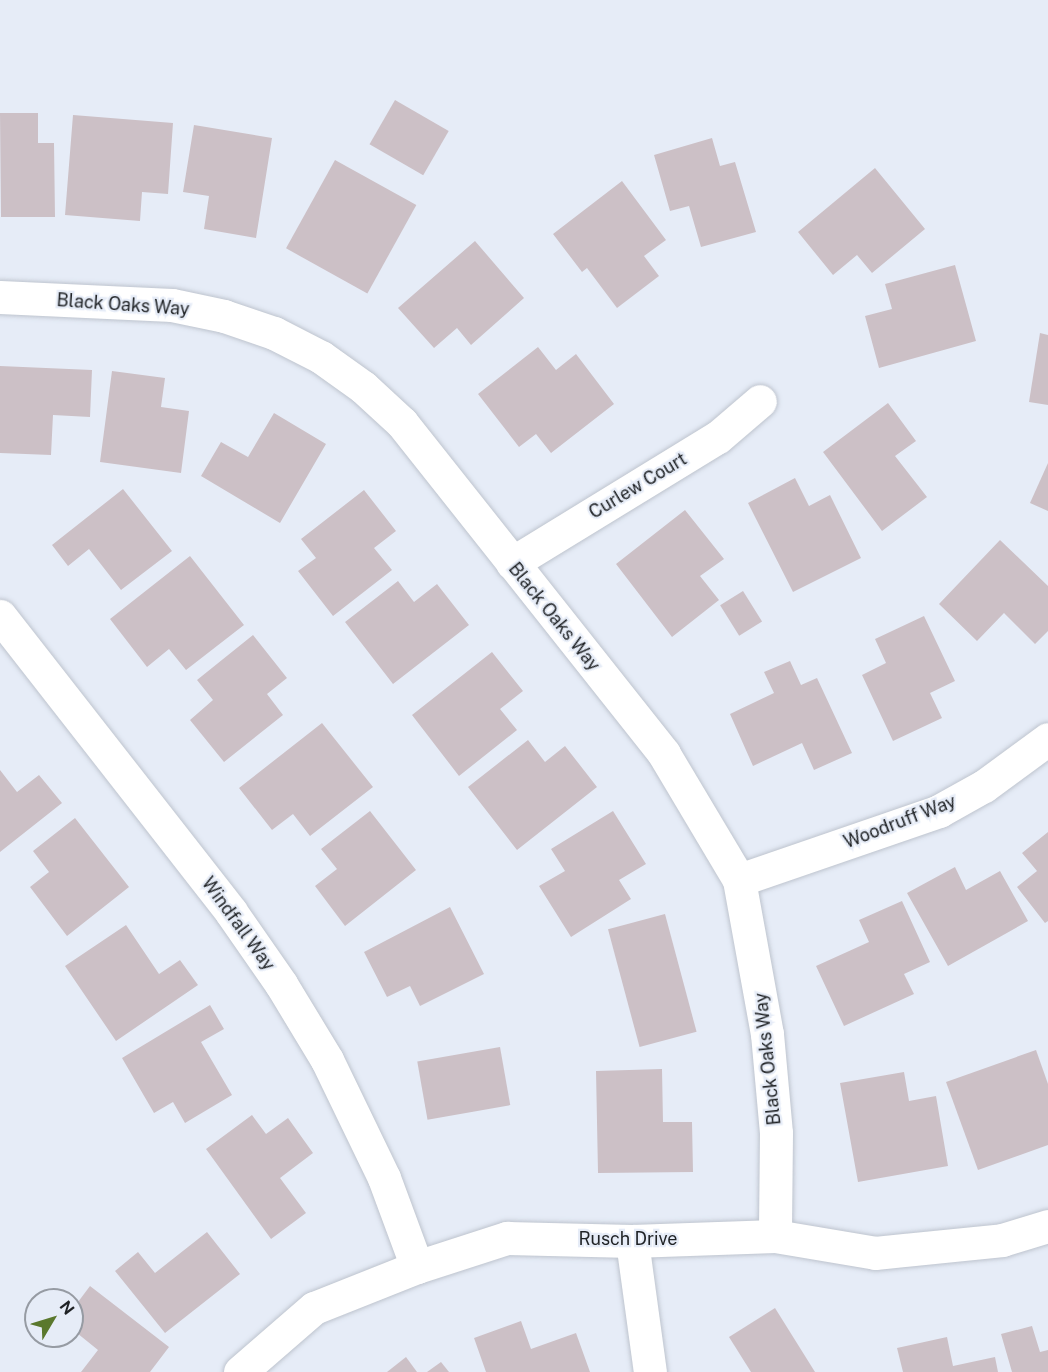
<!DOCTYPE html>
<style>
body{margin:0}
#map{position:relative;width:1048px;height:1372px;overflow:hidden;background:#e6ecf7;font-family:"Public Sans",sans-serif}
div>[style]{position:absolute}
.building>*{inset:0;background:#ccc0c6;transform-origin:0 0}
.roads{filter:drop-shadow(0 0 2px #bec4ce) drop-shadow(0 0 2px #bec4ce)}
.minor>*{height:33px;margin:-16.5px;padding:0 16.5px;transform-origin:16.5px;border-radius:16.5px;background:#fff}
span{translate:-50% -50%;white-space:nowrap;text-align:center;line-height:1.15;-webkit-text-stroke:4.5px #e6ecf7;paint-order:stroke}
.street-label{font-size:18px;color:#1f2225}
.north{position:absolute;left:24px;top:1288px;width:60px;height:60px;box-sizing:border-box;background:#e6ecf7;border:2px solid #969ba3;border-radius:50%;rotate:52deg;font-size:16px;font-weight:700;line-height:24px;text-align:center;color:#1f2225}
.north::after{content:'';display:block;margin:auto;width:21px;height:27px;background:#5a782d;clip-path:polygon(50% 0,100% 100%,50% 72%,0 100%)}
</style>
<div id="map">
<div class="building">
<div style="left:395px;top:100px;width:62px;height:51px;rotate:30deg"></div>
<div style="clip-path:polygon(0 113px,38px 113px,38px 143px,54px 143px,55px 217px,1px 217px)"></div>
<div style="clip-path:polygon(73px 115px,173px 123px,168px 194px,142px 192px,140px 221px,65px 215px)"></div>
<div style="clip-path:polygon(194px 125px,272px 138px,256px 238px,204px 229px,209px 196px,183px 192px)"></div>
<div style="clip-path:polygon(712px 138px,720px 166px,735px 162px,756px 232px,701px 247px,689px 206px,670px 211px,654px 155px)"></div>
<div style="left:335px;top:160px;width:93px;height:101px;rotate:29deg"></div>
<div style="clip-path:polygon(875px 168px,925px 229px,872px 273px,857px 255px,833px 275px,798px 232px)"></div>
<div style="clip-path:polygon(622px 181px,666px 240px,644px 256px,659px 276px,617px 308px,587px 268px,582px 272px,553px 234px)"></div>
<div style="clip-path:polygon(475px 241px,524px 298px,471px 345px,457px 328px,434px 348px,398px 308px)"></div>
<div style="clip-path:polygon(955px 265px,976px 341px,879px 368px,865px 316px,892px 309px,885px 284px)"></div>
<div style="clip-path:polygon(1040px 333px,1048px 335px,1048px 405px,1029px 402px)"></div>
<div style="clip-path:polygon(538px 347px,556px 370px,576px 354px,614px 404px,551px 453px,536px 434px,519px 447px,478px 394px)"></div>
<div style="clip-path:polygon(0 366px,92px 370px,90px 417px,53px 415px,51px 455px,0 453px)"></div>
<div style="clip-path:polygon(112px 371px,165px 378px,161px 407px,189px 411px,181px 473px,100px 462px)"></div>
<div style="clip-path:polygon(888px 403px,916px 441px,895px 456px,927px 497px,882px 531px,823px 452px)"></div>
<div style="clip-path:polygon(274px 413px,326px 444px,280px 523px,201px 476px,221px 442px,248px 457px)"></div>
<div style="clip-path:polygon(1048px 463px,1048px 511px,1030px 503px)"></div>
<div style="clip-path:polygon(795px 478px,809px 506px,830px 495px,861px 558px,793px 592px,748px 503px)"></div>
<div style="clip-path:polygon(123px 489px,172px 551px,121px 590px,89px 549px,68px 566px,52px 545px)"></div>
<div style="clip-path:polygon(364px 490px,396px 531px,374px 548px,392px 570px,333px 616px,298px 571px,316px 558px,301px 539px)"></div>
<div style="clip-path:polygon(685px 510px,724px 559px,700px 576px,719px 600px,672px 637px,616px 564px)"></div>
<div style="clip-path:polygon(1000px 540px,1048px 586px,1048px 631px,1035px 644px,1004px 613px,977px 641px,939px 604px)"></div>
<div style="clip-path:polygon(190px 556px,244px 625px,186px 670px,169px 649px,147px 667px,110px 619px)"></div>
<div style="clip-path:polygon(398px 581px,414px 602px,437px 584px,469px 625px,393px 684px,345px 622px)"></div>
<div style="left:743px;top:591px;width:36px;height:27px;rotate:58deg"></div>
<div style="clip-path:polygon(924px 616px,955px 681px,930px 693px,942px 718px,893px 741px,862px 675px,886px 663px,875px 639px)"></div>
<div style="clip-path:polygon(253px 635px,287px 678px,267px 694px,283px 715px,224px 762px,190px 720px,213px 700px,197px 680px)"></div>
<div style="clip-path:polygon(492px 652px,523px 691px,500px 709px,517px 730px,459px 776px,412px 715px)"></div>
<div style="clip-path:polygon(790px 661px,801px 685px,817px 678px,852px 753px,814px 770px,802px 743px,753px 766px,730px 714px,774px 693px,764px 672px)"></div>
<div style="clip-path:polygon(322px 723px,373px 787px,310px 836px,293px 814px,272px 830px,239px 788px)"></div>
<div style="clip-path:polygon(528px 740px,545px 762px,565px 746px,597px 787px,517px 850px,468px 787px)"></div>
<div style="clip-path:polygon(0 770px,17px 792px,39px 775px,62px 803px,0 852px)"></div>
<div style="clip-path:polygon(370px 811px,416px 870px,345px 926px,315px 886px,337px 869px,321px 849px)"></div>
<div style="clip-path:polygon(613px 811px,646px 864px,619px 880px,631px 899px,571px 937px,539px 886px,565px 871px,551px 849px)"></div>
<div style="clip-path:polygon(75px 818px,129px 887px,67px 936px,30px 887px,49px 872px,33px 851px)"></div>
<div style="clip-path:polygon(1048px 832px,1048px 921px,1045px 923px,1017px 887px,1037px 871px,1022px 853px)"></div>
<div style="clip-path:polygon(955px 867px,966px 890px,1000px 871px,1028px 921px,948px 966px,907px 893px)"></div>
<div style="clip-path:polygon(902px 901px,930px 962px,904px 974px,914px 994px,844px 1026px,816px 966px,869px 942px,859px 920px)"></div>
<div style="clip-path:polygon(450px 907px,484px 974px,420px 1006px,410px 986px,387px 997px,364px 952px)"></div>
<div style="left:665px;top:914px;width:122px;height:59px;rotate:75deg"></div>
<div style="clip-path:polygon(126px 925px,159px 974px,180px 960px,198px 985px,116px 1041px,65px 966px)"></div>
<div style="clip-path:polygon(210px 1005px,224px 1029px,201px 1042px,232px 1095px,185px 1123px,173px 1102px,154px 1113px,122px 1058px)"></div>
<div style="left:500px;top:1047px;width:59px;height:84px;rotate:80deg"></div>
<div style="clip-path:polygon(1036px 1050px,1048px 1084px,1048px 1145px,978px 1170px,946px 1082px)"></div>
<div style="clip-path:polygon(662px 1069px,663px 1122px,692px 1122px,693px 1172px,598px 1173px,596px 1071px)"></div>
<div style="clip-path:polygon(904px 1072px,909px 1101px,936px 1096px,948px 1166px,858px 1182px,840px 1083px)"></div>
<div style="clip-path:polygon(252px 1115px,266px 1134px,288px 1118px,313px 1153px,280px 1178px,306px 1213px,271px 1239px,206px 1149px)"></div>
<div style="clip-path:polygon(207px 1232px,240px 1274px,165px 1333px,115px 1271px,138px 1252px,155px 1273px)"></div>
<div style="clip-path:polygon(90px 1286px,169px 1347px,150px 1372px,81px 1372px,98px 1350px,72px 1329px,72px 1310px)"></div>
<div style="clip-path:polygon(775px 1308px,815px 1372px,751px 1372px,729px 1337px)"></div>
<div style="clip-path:polygon(521px 1321px,531px 1349px,576px 1333px,590px 1372px,486px 1372px,474px 1338px)"></div>
<div style="clip-path:polygon(1032px 1326px,1040px 1352px,1048px 1350px,1048px 1372px,1012px 1372px,1001px 1334px)"></div>
<div style="clip-path:polygon(947px 1337px,953px 1366px,995px 1357px,998px 1372px,903px 1372px,897px 1348px)"></div>
<div style="clip-path:polygon(406px 1357px,417px 1372px,387px 1372px)"></div>
<div style="clip-path:polygon(441px 1362px,449px 1372px,427px 1372px)"></div>
</div>
<div class="roads">
<div class="minor">
<div style="left:0;top:297px;width:172px;rotate:2.7deg"></div>
<div style="left:172px;top:305px;width:53px;rotate:11.9deg"></div>
<div style="left:224px;top:316px;width:53px;rotate:18.8deg"></div>
<div style="left:274px;top:333px;width:53px;rotate:27.1deg"></div>
<div style="left:321px;top:357px;width:52px;rotate:35.5deg"></div>
<div style="left:363px;top:387px;width:53px;rotate:42.7deg"></div>
<div style="left:402px;top:423px;width:422px;rotate:51.6deg"></div>
<div style="left:664px;top:754px;width:147px;rotate:59.2deg"></div>
<div style="left:739px;top:880px;width:157px;rotate:79.7deg"></div>
<div style="left:767px;top:1034px;width:99px;rotate:84.8deg"></div>
<div style="left:776px;top:1133px;width:103px;rotate:90.6deg"></div>
<div style="left:512px;top:563px;width:241px;rotate:-31.5deg"></div>
<div style="left:718px;top:437px;width:55px;rotate:-40.6deg"></div>
<div style="left:0;top:616px;width:375px;rotate:52deg"></div>
<div style="left:231px;top:912px;width:88px;rotate:55.2deg"></div>
<div style="left:281px;top:984px;width:89px;rotate:58.8deg"></div>
<div style="left:327px;top:1060px;width:131px;rotate:64.2deg"></div>
<div style="left:384px;top:1178px;width:95px;rotate:69.7deg"></div>
<div style="left:739px;top:880px;width:212px;rotate:-19deg"></div>
<div style="left:939px;top:811px;width:51px;rotate:-29.1deg"></div>
<div style="left:984px;top:786px;width:79px;rotate:-36.3deg"></div>
<div style="left:632px;top:1241px;width:132px;rotate:82.2deg"></div>
<div style="left:240px;top:1372px;width:98px;rotate:-40.9deg"></div>
<div style="left:314px;top:1308px;width:111px;rotate:-21.7deg"></div>
<div style="left:417px;top:1267px;width:95px;rotate:-17.9deg"></div>
<div style="left:507px;top:1238px;width:125px;rotate:1.4deg"></div>
<div style="left:632px;top:1241px;width:143px;rotate:-2deg"></div>
<div style="left:775px;top:1236px;width:101px;rotate:9.6deg"></div>
<div style="left:875px;top:1253px;width:128px;rotate:-5.8deg"></div>
<div style="left:1002px;top:1240px;width:48px;rotate:-16.9deg"></div>
</div>
</div>
<div class="street-label">
<span style="left:123px;top:305px;rotate:4deg">Black Oaks Way</span>
<span style="left:638px;top:486px;rotate:-31deg">Curlew Court</span>
<span style="left:554px;top:617px;rotate:51deg">Black Oaks Way</span>
<span style="left:900px;top:822px;rotate:-21deg">Woodruff Way</span>
<span style="left:238px;top:924px;rotate:54deg">Windfall Way</span>
<span style="left:768px;top:1059px;rotate:-96deg">Black Oaks Way</span>
<span style="left:628px;top:1239px">Rusch Drive</span>
</div>
<div class="north">N</div>
</div>
